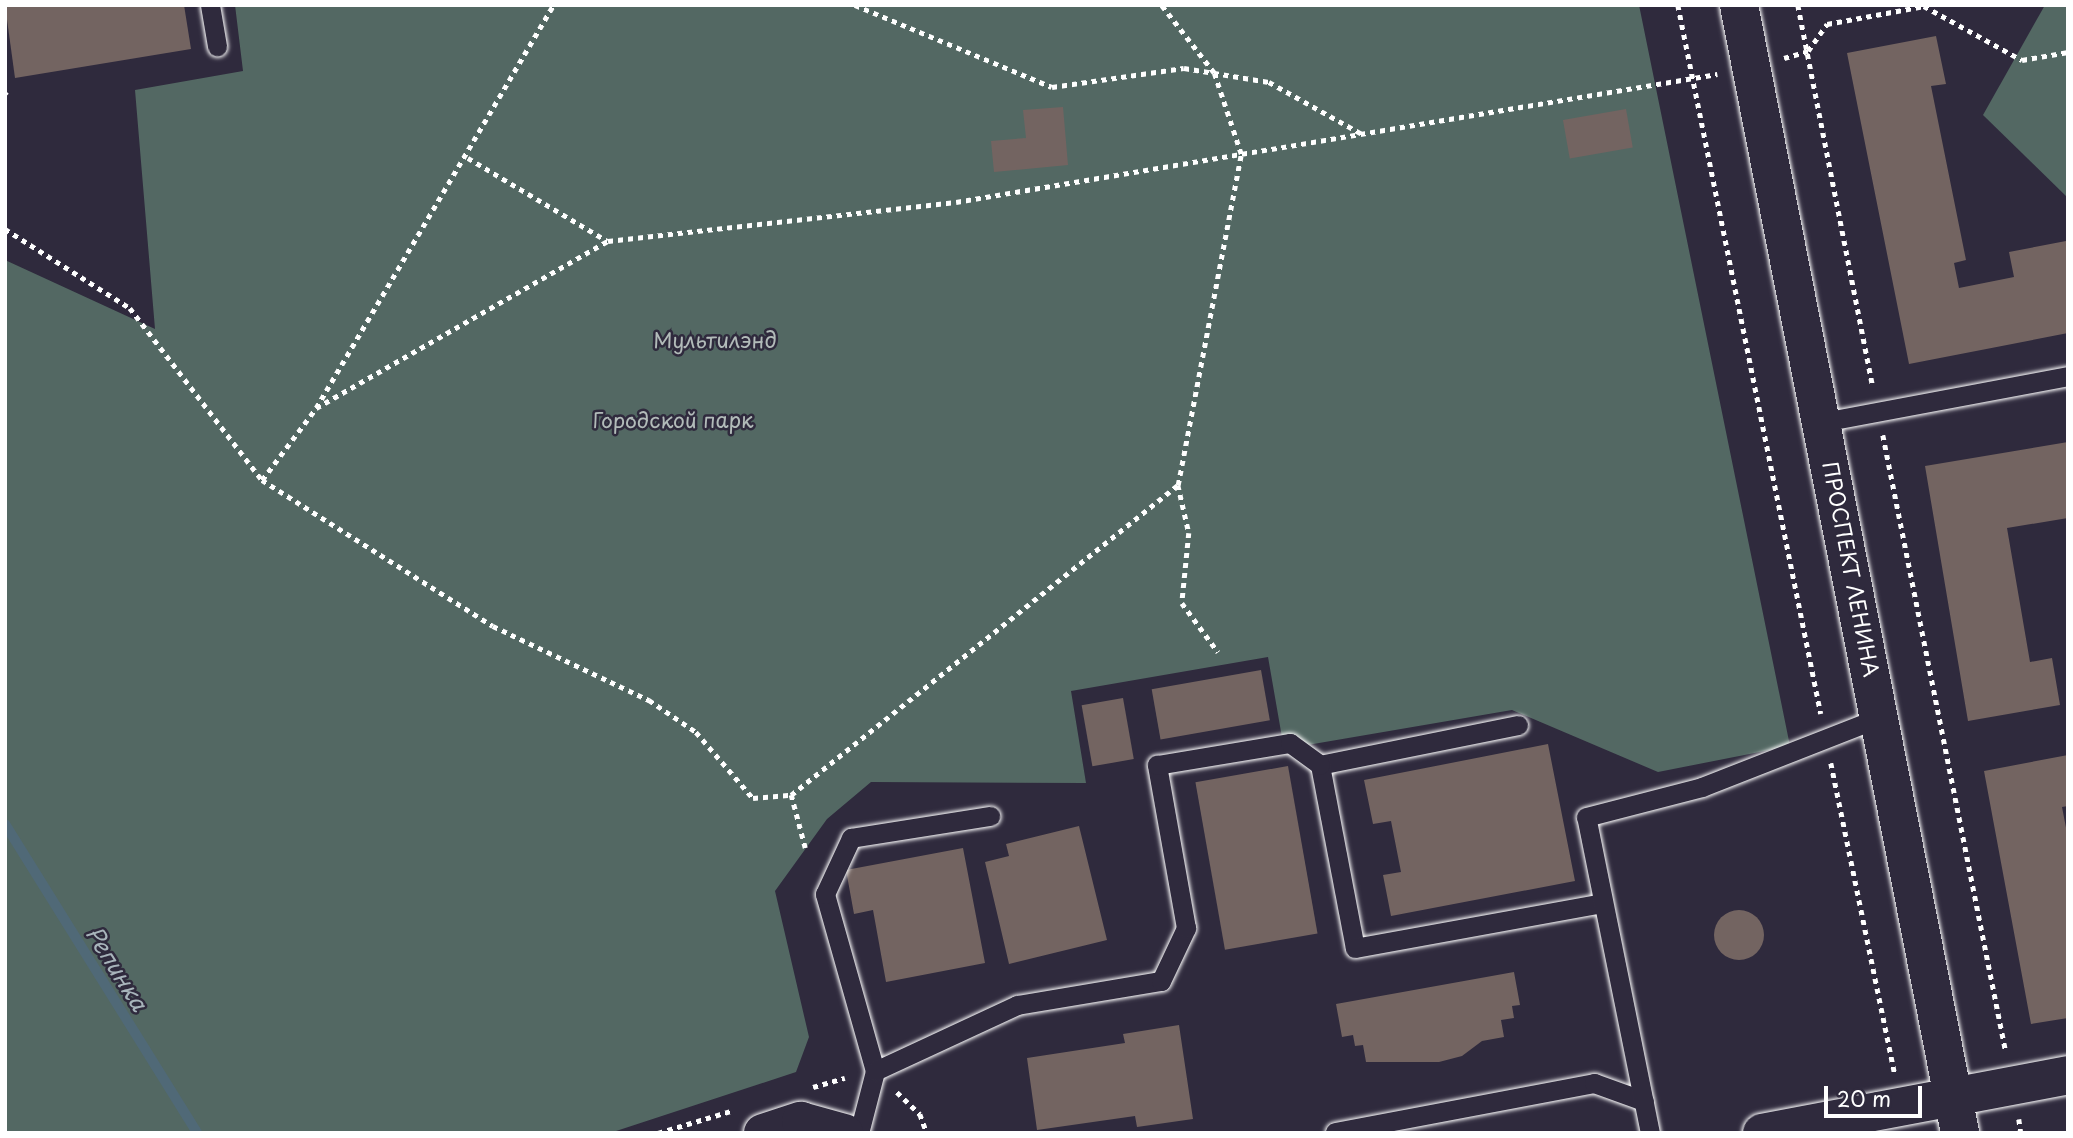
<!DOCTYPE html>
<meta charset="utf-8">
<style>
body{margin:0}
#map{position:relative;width:2073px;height:1138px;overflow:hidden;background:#2f2a3d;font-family:"Playpen Sans",sans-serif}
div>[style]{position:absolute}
.green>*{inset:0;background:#536863}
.stream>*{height:10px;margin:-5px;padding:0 5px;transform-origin:5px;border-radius:5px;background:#506977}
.building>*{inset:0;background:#736461;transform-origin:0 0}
.round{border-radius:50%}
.path>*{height:4.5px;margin-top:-2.25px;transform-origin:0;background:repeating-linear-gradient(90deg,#fff 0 5px,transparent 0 10px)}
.roads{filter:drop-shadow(0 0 2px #fff) drop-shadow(0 0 2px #fff)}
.service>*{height:19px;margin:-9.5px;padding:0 9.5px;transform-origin:9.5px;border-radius:9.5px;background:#2f2a3d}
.tertiary>*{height:38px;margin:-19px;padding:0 19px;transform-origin:19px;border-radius:19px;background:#2f2a3d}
.secondary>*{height:38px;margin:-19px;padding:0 19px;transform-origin:19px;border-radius:19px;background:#2f2a3d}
span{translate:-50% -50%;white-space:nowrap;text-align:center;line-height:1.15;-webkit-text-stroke:5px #2f2a3d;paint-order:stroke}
.park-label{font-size:21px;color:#b2bbb9}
.street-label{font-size:21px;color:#fff}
.water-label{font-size:23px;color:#a8b4bb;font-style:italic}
.frame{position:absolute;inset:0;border:7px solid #fff;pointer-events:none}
.scale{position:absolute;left:1824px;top:1086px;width:98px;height:32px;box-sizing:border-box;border:4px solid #fff;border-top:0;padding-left:9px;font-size:21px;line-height:24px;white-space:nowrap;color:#fff;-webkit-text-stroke:5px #2f2a3d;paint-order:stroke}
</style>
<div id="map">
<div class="green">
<div style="clip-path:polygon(235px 5px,1639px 5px,1790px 746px,1658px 772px,1512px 710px,1284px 749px,1268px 657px,1071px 691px,1086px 783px,871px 782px,827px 819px,775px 891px,809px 1037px,796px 1072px,610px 1133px,5px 1133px,5px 260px,155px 329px,135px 90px,243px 71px)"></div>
<div style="clip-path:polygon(2045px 5px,2068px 5px,2068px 198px,1983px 115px)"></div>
</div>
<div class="stream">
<div style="left:5px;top:824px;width:364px;rotate:58.1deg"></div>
</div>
<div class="building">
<div style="clip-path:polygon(5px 5px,184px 5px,191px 49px,15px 78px)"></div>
<div style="clip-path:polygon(1936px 36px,1946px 84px,1931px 86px,1966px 260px,1954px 263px,1959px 288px,2014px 277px,2009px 252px,2066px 241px,2068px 333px,1909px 364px,1847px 53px)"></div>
<div style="clip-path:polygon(1063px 107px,1068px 165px,994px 172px,991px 141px,1026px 138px,1023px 110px)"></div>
<div style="left:1626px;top:109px;width:39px;height:64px;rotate:80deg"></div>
<div style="clip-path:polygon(2068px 442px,2068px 518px,2007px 528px,2030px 662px,2052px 658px,2060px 705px,1968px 721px,1925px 466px)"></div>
<div style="left:1261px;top:670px;width:51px;height:111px;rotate:80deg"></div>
<div style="left:1123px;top:698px;width:62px;height:42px;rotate:80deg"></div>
<div style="clip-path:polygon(1548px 744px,1575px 881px,1391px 916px,1383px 875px,1401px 872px,1391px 821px,1373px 824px,1364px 780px)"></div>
<div style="clip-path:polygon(2068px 755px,2068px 806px,2062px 807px,2068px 838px,2068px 1018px,2031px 1024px,1984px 771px)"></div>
<div style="left:1288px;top:766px;width:170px;height:94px;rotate:80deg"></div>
<div style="clip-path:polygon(1079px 826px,1107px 940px,1009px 964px,985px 862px,1009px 856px,1006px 844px)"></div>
<div style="clip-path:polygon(963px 848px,985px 963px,886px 982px,873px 910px,854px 914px,846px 870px)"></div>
<div class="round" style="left:1714px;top:910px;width:50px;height:50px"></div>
<div style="clip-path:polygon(1514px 972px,1520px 1005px,1512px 1006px,1514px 1018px,1501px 1020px,1504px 1037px,1482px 1041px,1462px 1056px,1439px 1062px,1366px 1062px,1363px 1045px,1355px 1046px,1353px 1035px,1342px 1037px,1336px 1004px)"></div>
<div style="clip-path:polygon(1179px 1025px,1193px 1119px,1137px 1127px,1135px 1116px,1037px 1130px,1027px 1058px,1125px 1043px,1123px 1034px)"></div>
</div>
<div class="path">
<div style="left:855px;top:5px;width:213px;rotate:22.6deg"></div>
<div style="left:1052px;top:87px;width:133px;rotate:-8.2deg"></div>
<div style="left:1184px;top:68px;width:86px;rotate:9.4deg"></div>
<div style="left:1269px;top:82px;width:109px;rotate:29.2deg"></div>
<div style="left:1678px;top:5px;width:723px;rotate:78.6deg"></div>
<div style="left:1798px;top:5px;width:388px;rotate:78.9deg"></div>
<div style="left:1784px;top:58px;width:25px;rotate:-16deg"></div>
<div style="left:1808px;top:51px;width:33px;rotate:-55deg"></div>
<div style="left:1827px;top:24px;width:99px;rotate:-10.5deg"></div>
<div style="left:1924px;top:6px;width:112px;rotate:28.9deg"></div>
<div style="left:2022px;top:60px;width:47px;rotate:-9.9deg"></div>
<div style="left:5px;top:93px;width:3px;rotate:45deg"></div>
<div style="left:468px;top:158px;width:162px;rotate:30.8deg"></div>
<div style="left:5px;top:229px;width:148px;rotate:32.3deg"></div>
<div style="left:130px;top:308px;width:217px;rotate:52.5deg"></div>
<div style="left:262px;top:480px;width:90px;rotate:-53.1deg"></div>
<div style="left:316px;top:408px;width:468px;rotate:-59.5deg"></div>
<div style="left:316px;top:408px;width:336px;rotate:-29.8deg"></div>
<div style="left:608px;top:241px;width:350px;rotate:-6.4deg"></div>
<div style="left:956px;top:202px;width:772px;rotate:-9.55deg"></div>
<div style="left:1883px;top:435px;width:629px;rotate:78.73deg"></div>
<div style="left:262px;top:480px;width:273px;rotate:32.3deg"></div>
<div style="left:493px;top:626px;width:173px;rotate:25.4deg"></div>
<div style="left:649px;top:700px;width:57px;rotate:34.2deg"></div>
<div style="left:696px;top:732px;width:87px;rotate:49.2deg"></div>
<div style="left:753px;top:798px;width:38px;rotate:-5deg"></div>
<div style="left:1178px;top:485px;width:49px;rotate:77.1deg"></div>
<div style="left:1189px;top:533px;width:70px;rotate:95.7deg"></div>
<div style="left:1182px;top:603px;width:61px;rotate:53.7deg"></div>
<div style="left:1831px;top:763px;width:318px;rotate:78.4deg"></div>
<div style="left:805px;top:848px;width:55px;rotate:-104.8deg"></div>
<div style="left:791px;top:795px;width:496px;rotate:-38.7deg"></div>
<div style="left:1178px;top:485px;width:337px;rotate:-79.2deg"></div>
<div style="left:1241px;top:154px;width:85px;rotate:-108.4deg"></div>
<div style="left:1214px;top:73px;width:86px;rotate:-127.9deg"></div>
<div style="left:813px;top:1087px;width:33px;rotate:-16deg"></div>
<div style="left:897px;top:1092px;width:32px;rotate:44deg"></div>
<div style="left:920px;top:1114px;width:20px;rotate:70deg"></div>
<div style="left:2019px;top:1119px;width:14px;rotate:82deg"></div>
<div style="left:658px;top:1133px;width:79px;rotate:-16.8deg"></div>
</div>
<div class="roads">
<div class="service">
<div style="left:210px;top:5px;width:42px;rotate:80.3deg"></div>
<div style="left:1823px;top:422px;width:249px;rotate:-10.6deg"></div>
<div style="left:1518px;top:725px;width:202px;rotate:168.6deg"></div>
<div style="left:1320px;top:765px;width:186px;rotate:79.2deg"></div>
<div style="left:1355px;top:948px;width:252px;rotate:-10.3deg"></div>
<div style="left:875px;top:1071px;width:184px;rotate:-105.8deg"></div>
<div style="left:825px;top:894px;width:62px;rotate:-65.1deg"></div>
<div style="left:851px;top:838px;width:141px;rotate:-9deg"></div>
<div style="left:1335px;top:1132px;width:264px;rotate:-10.7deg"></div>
<div style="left:1594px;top:1083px;width:53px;rotate:19.8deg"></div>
<div style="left:859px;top:1133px;width:64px;rotate:-75.5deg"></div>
<div style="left:875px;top:1071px;width:157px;rotate:-24.9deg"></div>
<div style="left:1017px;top:1005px;width:146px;rotate:-9.5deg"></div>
<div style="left:1161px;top:981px;width:59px;rotate:-64.7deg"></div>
<div style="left:1186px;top:928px;width:166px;rotate:-100.1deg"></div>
<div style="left:1157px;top:765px;width:135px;rotate:-9.4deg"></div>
<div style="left:1290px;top:743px;width:37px;rotate:36deg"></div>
<div style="left:1650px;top:1133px;width:322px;rotate:-101.4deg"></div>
<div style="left:1586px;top:817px;width:120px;rotate:-14.5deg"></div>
<div style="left:1702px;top:787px;width:192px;rotate:-21.4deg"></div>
</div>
<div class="tertiary">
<div style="left:763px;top:1133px;width:40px;rotate:-18deg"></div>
<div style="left:801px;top:1121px;width:45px;rotate:15.6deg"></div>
<div style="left:1762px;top:1133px;width:311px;rotate:-10.7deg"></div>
</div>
<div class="secondary">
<div style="left:1739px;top:5px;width:1149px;rotate:78.91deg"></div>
</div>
</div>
<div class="park-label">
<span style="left:715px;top:339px">Мультилэнд</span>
<span style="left:673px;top:419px">Городской парк</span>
</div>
<div class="street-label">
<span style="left:1852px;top:569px;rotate:79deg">ПРОСПЕКТ ЛЕНИНА</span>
</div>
<div class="water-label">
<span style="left:117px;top:968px;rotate:58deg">Репинка</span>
</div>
<div class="frame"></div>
<div class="scale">20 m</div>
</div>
